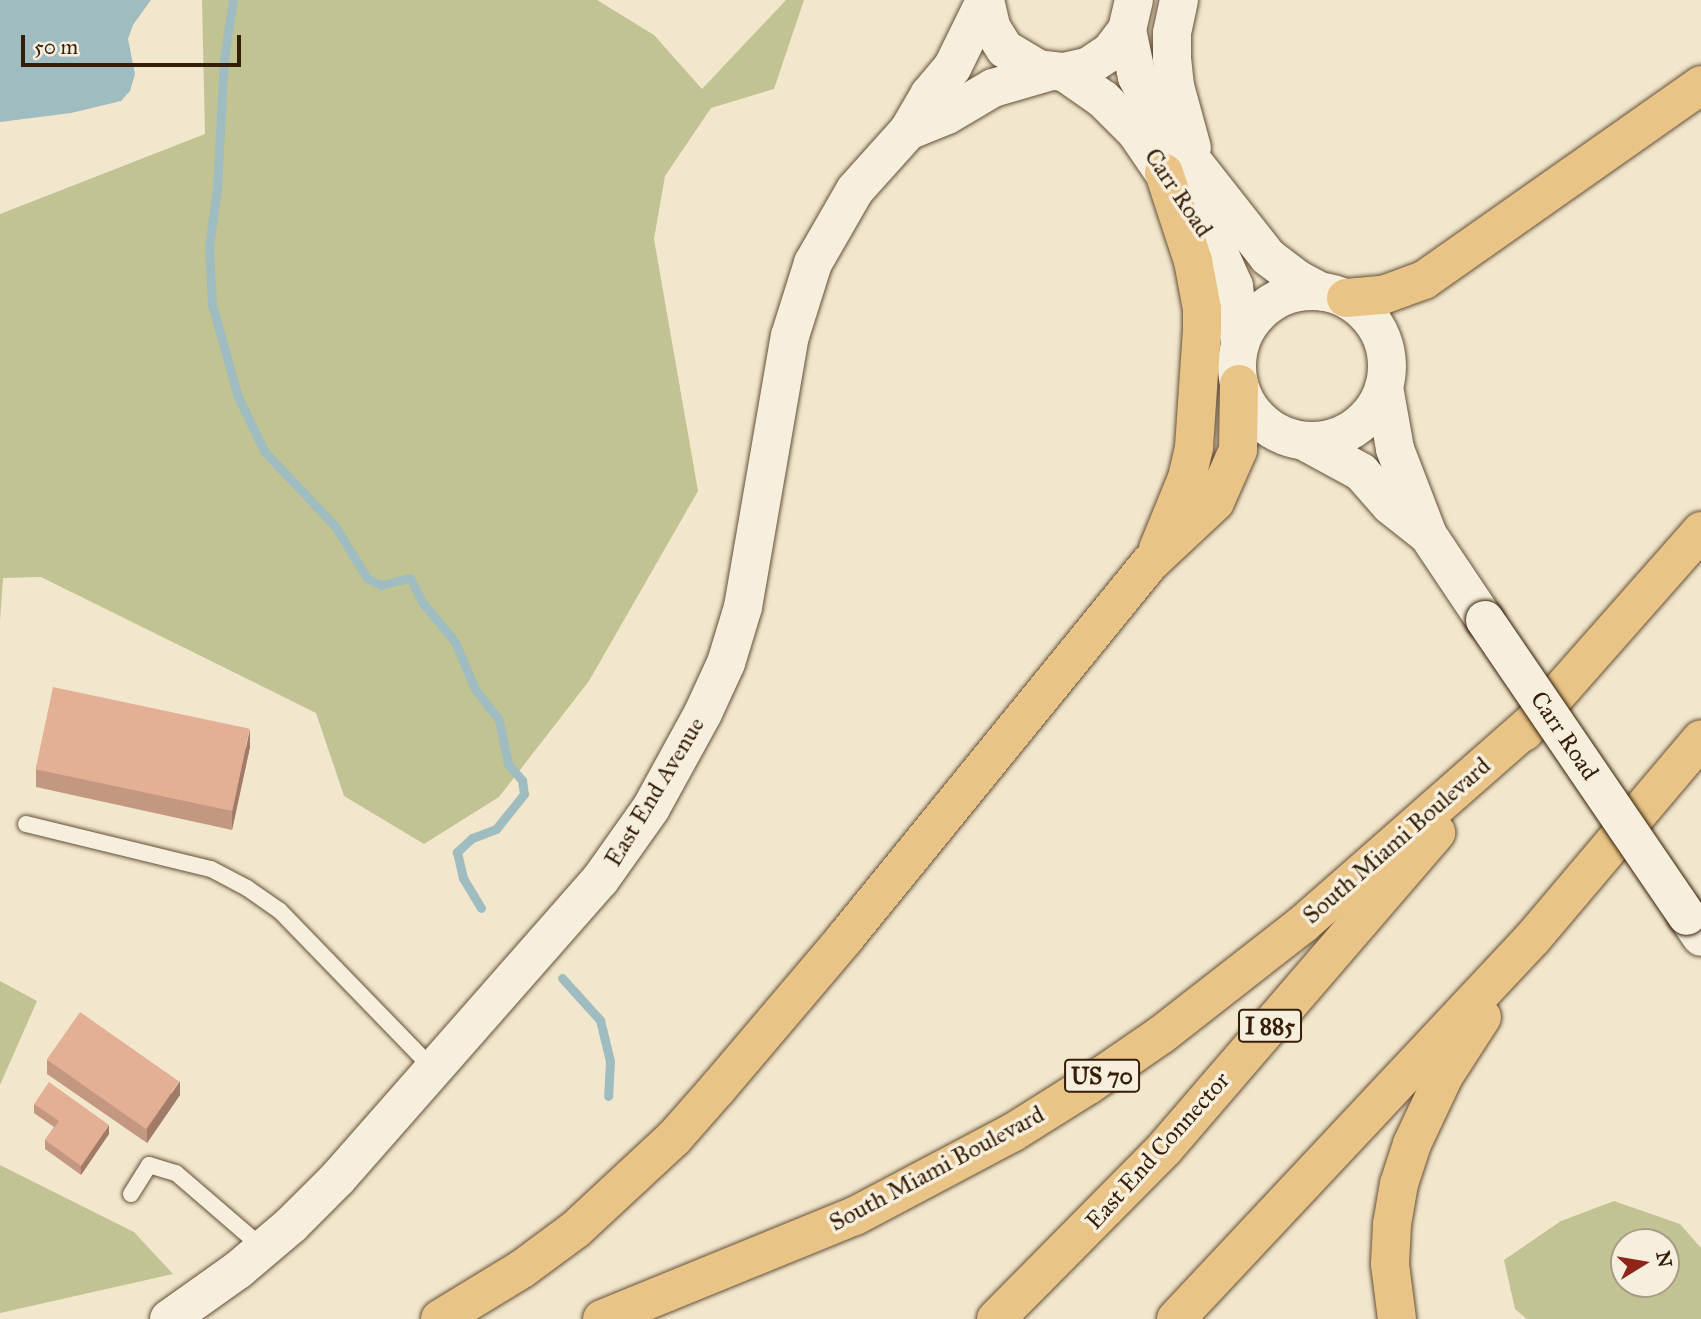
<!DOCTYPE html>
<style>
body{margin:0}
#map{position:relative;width:1701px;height:1319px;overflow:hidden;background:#f2e7cc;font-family:"IM FELL Great Primer",serif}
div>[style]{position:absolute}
.green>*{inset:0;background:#c2c393}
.water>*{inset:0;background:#9fbdc1}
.stream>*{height:9px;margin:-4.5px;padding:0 4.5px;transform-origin:4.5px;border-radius:4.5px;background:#9fbdc1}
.roads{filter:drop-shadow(0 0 2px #645038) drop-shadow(0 0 2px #645038)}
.lane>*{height:16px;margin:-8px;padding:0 8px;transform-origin:8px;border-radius:8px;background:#f7efde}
.secondary>*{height:38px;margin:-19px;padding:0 19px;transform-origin:19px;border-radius:19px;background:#f7efde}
.secondary>.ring{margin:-19px;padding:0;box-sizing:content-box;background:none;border:38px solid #f7efde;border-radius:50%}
.highway>*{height:38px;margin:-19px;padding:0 19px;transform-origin:19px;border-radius:19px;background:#e9c486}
.bridges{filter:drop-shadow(0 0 2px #351e07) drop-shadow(0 0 2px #351e07)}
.secondary-bridge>*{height:38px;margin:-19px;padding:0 19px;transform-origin:19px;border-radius:19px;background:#f7efde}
.wall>*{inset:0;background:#c49780}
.shaded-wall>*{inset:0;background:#a07b68}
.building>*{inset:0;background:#e4b095;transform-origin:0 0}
span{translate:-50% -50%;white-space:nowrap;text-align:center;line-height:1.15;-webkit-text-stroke:7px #f7efde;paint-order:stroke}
.shield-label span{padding:2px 5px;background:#f7efde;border:2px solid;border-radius:5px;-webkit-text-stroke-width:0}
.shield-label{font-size:23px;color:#351e07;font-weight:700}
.street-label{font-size:24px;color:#351e07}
.north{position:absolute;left:1610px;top:1228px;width:70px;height:70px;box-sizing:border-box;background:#f7efde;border:2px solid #a99b88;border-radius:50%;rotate:79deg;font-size:19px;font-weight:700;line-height:28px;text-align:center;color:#351e07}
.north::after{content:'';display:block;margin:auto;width:24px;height:32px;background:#8f2418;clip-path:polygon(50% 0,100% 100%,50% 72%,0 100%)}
.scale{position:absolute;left:21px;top:35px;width:220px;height:32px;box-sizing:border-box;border:4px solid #351e07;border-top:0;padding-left:9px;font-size:21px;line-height:24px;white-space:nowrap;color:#351e07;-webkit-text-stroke:5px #f7efde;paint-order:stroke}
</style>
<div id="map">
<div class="green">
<div style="clip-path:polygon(202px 0,597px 0,654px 35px,702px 89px,786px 0,804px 0,774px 89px,711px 108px,665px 176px,654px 239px,698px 491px,589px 681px,499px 797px,424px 844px,344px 796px,316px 713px,41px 577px,3px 578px,0 621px,0 214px,205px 134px)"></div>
<div style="clip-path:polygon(0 981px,37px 1001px,0 1085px)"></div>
<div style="clip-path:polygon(0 1165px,134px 1232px,173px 1274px,0 1313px)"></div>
<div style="clip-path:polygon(evenodd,1614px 1201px,1680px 1224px,1701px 1248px,1701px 1319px,1527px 1319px,1515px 1309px,1504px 1260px,1561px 1221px,1614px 1201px,1624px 1242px,1666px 1242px,1666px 1284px,1624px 1284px,1624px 1242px)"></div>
</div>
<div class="water">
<div style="clip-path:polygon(0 0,151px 0,133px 25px,128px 39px,135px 74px,130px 91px,121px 101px,71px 113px,0 122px)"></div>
</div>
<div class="stream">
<div style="left:233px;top:0;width:60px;rotate:98.7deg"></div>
<div style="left:224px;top:59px;width:129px;rotate:93.1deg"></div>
<div style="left:217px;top:188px;width:60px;rotate:97.7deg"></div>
<div style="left:209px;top:247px;width:57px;rotate:87deg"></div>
<div style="left:212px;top:304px;width:97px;rotate:74.4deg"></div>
<div style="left:238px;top:397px;width:61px;rotate:63.9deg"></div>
<div style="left:265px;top:452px;width:102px;rotate:46.6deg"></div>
<div style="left:335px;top:526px;width:61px;rotate:58.4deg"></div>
<div style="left:367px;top:578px;width:16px;rotate:27deg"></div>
<div style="left:381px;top:585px;width:30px;rotate:-14deg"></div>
<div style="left:410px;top:578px;width:28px;rotate:63deg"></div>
<div style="left:423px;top:603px;width:50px;rotate:50.6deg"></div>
<div style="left:455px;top:642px;width:51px;rotate:66.9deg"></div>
<div style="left:475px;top:689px;width:39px;rotate:52deg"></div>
<div style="left:499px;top:720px;width:45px;rotate:78.4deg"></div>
<div style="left:508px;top:764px;width:21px;rotate:49deg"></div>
<div style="left:522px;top:780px;width:14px;rotate:82deg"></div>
<div style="left:524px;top:794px;width:45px;rotate:128.7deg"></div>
<div style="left:496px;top:829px;width:26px;rotate:159deg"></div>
<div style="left:472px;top:838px;width:21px;rotate:137deg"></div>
<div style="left:457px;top:852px;width:27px;rotate:77deg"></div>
<div style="left:463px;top:878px;width:35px;rotate:59deg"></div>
<div style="left:562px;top:978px;width:57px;rotate:47.9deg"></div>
<div style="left:600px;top:1020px;width:42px;rotate:76.3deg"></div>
<div style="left:610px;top:1061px;width:35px;rotate:93deg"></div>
</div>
<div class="roads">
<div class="lane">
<div style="left:26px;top:824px;width:190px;rotate:13.7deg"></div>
<div style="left:211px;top:869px;width:41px;rotate:27.8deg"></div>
<div style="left:247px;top:888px;width:40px;rotate:34.9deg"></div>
<div style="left:280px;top:911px;width:220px;rotate:45.9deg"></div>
<div style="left:131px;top:1194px;width:34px;rotate:-58deg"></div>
<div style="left:149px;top:1165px;width:28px;rotate:17deg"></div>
<div style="left:176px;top:1173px;width:115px;rotate:40.8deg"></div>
</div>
<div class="secondary">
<div style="left:985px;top:0;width:28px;rotate:77deg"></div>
<div style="left:991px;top:27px;width:26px;rotate:58deg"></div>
<div style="left:1005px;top:49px;width:39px;rotate:31deg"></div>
<div style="left:1038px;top:69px;width:26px;rotate:7deg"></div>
<div style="left:1064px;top:72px;width:26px;rotate:-13deg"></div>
<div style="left:1089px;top:66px;width:27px;rotate:-34deg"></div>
<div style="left:1111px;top:51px;width:26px;rotate:-53deg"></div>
<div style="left:1127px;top:30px;width:31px;rotate:-77deg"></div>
<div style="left:1179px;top:0;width:34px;rotate:102deg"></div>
<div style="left:1172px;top:33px;width:25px;rotate:90deg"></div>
<div style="left:1172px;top:58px;width:28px;rotate:84deg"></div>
<div style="left:1175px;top:86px;width:64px;rotate:74.7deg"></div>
<div style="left:1127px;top:30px;width:48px;rotate:78deg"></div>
<div style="left:1137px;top:77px;width:45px;rotate:62.3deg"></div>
<div style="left:1158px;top:117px;width:178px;rotate:51.8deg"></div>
<div style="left:1268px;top:257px;width:36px;rotate:37deg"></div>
<div style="left:1297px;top:279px;width:26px;rotate:28deg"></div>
<div style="left:1064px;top:72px;width:47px;rotate:34.7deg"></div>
<div style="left:1103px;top:99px;width:47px;rotate:45deg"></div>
<div style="left:1136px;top:132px;width:149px;rotate:55.7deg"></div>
<div style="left:1220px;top:255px;width:34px;rotate:66deg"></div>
<div style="left:1234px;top:286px;width:59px;rotate:84.2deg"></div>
<div style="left:908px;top:131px;width:42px;rotate:-22.3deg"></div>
<div style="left:947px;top:115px;width:53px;rotate:-30.4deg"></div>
<div style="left:993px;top:88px;width:60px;rotate:-16.3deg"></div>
<div class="ring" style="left:1237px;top:291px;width:112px;height:112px"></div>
<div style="left:1384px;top:387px;width:63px;rotate:79.9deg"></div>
<div style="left:1395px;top:449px;width:92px;rotate:69deg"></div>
<div style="left:1428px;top:535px;width:102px;rotate:56.2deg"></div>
<div style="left:1304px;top:441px;width:65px;rotate:28.5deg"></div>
<div style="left:1361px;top:472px;width:44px;rotate:48.7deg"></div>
<div style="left:1390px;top:505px;width:48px;rotate:38.3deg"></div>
<div style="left:1687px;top:916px;width:25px;rotate:56deg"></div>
<div style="left:169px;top:1319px;width:85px;rotate:-35.4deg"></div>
<div style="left:238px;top:1270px;width:70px;rotate:-40.3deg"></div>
<div style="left:291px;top:1225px;width:66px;rotate:-45deg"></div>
<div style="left:338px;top:1178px;width:397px;rotate:-48.7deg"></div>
<div style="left:600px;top:880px;width:88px;rotate:-54.7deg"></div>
<div style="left:651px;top:808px;width:108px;rotate:-61.3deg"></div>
<div style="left:703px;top:713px;width:55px;rotate:-65.3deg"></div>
<div style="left:726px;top:663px;width:59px;rotate:-73.1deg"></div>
<div style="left:743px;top:607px;width:275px;rotate:-80.2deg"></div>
<div style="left:790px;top:336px;width:77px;rotate:-72.5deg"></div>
<div style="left:813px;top:263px;width:84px;rotate:-60.1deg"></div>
<div style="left:855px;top:190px;width:79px;rotate:-48.1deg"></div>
<div style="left:908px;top:131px;width:42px;rotate:-59.7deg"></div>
<div style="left:929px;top:95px;width:35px;rotate:-50deg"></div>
<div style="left:952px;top:68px;width:75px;rotate:-63.8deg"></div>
</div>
<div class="highway">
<div style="left:1346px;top:298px;width:37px;rotate:-5deg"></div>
<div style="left:1383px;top:295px;width:44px;rotate:-20.1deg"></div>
<div style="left:1424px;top:280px;width:339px;rotate:-35.1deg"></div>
<div style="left:1158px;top:549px;width:77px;rotate:-67.8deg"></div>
<div style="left:1187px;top:478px;width:32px;rotate:-77deg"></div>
<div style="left:1194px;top:447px;width:117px;rotate:-86.1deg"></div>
<div style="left:1202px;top:330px;width:21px;rotate:-90deg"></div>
<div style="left:1202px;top:309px;width:49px;rotate:-100.6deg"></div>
<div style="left:1193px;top:261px;width:93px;rotate:-108.2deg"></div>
<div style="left:1524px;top:732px;width:268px;rotate:-48.6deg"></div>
<div style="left:440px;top:1319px;width:96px;rotate:-31.4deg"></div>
<div style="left:522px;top:1269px;width:67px;rotate:-36.5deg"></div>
<div style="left:576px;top:1229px;width:134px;rotate:-42.9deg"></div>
<div style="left:674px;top:1138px;width:67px;rotate:-48.7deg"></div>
<div style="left:718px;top:1088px;width:197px;rotate:-49.7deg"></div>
<div style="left:845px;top:938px;width:483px;rotate:-50.9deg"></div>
<div style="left:1150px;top:563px;width:89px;rotate:-43.2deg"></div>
<div style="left:1215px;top:502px;width:57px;rotate:-66.1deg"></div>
<div style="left:1238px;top:450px;width:66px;rotate:-89.1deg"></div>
<div style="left:602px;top:1319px;width:273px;rotate:-22.2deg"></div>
<div style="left:855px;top:1216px;width:178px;rotate:-27.9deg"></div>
<div style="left:1012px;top:1133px;width:89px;rotate:-32.1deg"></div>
<div style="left:1087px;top:1086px;width:90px;rotate:-34.6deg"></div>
<div style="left:1161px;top:1035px;width:179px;rotate:-38deg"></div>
<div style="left:1302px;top:925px;width:306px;rotate:-41.3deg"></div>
<div style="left:996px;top:1319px;width:240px;rotate:-45.3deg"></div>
<div style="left:1165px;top:1148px;width:416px;rotate:-49.3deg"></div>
<div style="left:1176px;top:1319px;width:522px;rotate:-46.86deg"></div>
<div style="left:1533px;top:938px;width:260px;rotate:-49.8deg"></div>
<div style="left:1397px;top:1319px;width:55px;rotate:-97.3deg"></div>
<div style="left:1390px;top:1264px;width:40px;rotate:-87.1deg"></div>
<div style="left:1392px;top:1224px;width:41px;rotate:-80.1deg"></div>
<div style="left:1399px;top:1184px;width:42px;rotate:-72deg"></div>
<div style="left:1412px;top:1144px;width:75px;rotate:-64.8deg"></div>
<div style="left:1444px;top:1076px;width:70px;rotate:-57.2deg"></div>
</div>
</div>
<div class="bridges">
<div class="secondary-bridge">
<div style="left:1485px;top:620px;width:358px;rotate:55.7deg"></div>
</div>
</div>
<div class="wall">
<div style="clip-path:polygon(250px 747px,232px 830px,36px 787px,36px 769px)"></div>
<div style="clip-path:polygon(47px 1060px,180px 1095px,147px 1143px,47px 1074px)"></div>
<div style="clip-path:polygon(34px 1104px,109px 1134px,81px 1175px,45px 1149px,45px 1140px,54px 1127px,34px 1113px)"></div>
</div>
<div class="shaded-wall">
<div style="clip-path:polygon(250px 729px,250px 747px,232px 830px,232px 812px)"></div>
<div style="clip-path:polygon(180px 1081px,180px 1095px,147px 1143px,147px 1129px)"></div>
<div style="clip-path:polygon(109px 1125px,109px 1134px,81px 1175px,81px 1166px)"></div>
</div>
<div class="building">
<div style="left:53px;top:687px;width:201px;height:84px;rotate:12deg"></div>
<div style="left:80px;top:1012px;width:121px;height:58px;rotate:35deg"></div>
<div style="clip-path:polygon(49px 1082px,109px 1125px,81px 1166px,45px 1140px,59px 1121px,34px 1104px)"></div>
</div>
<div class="shield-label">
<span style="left:1270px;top:1026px">I 885</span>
<span style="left:1102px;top:1076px">US 70</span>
</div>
<div class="street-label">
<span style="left:1178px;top:193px;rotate:56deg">Carr Road</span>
<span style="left:1564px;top:736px;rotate:56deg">Carr Road</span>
<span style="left:655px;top:792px;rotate:-59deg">East End Avenue</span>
<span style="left:1397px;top:841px;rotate:-41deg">South Miami Boulevard</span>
<span style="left:1158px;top:1151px;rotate:-48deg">East End Connector</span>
<span style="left:937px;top:1169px;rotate:-28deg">South Miami Boulevard</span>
</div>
<div class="north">N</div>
<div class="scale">50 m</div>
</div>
